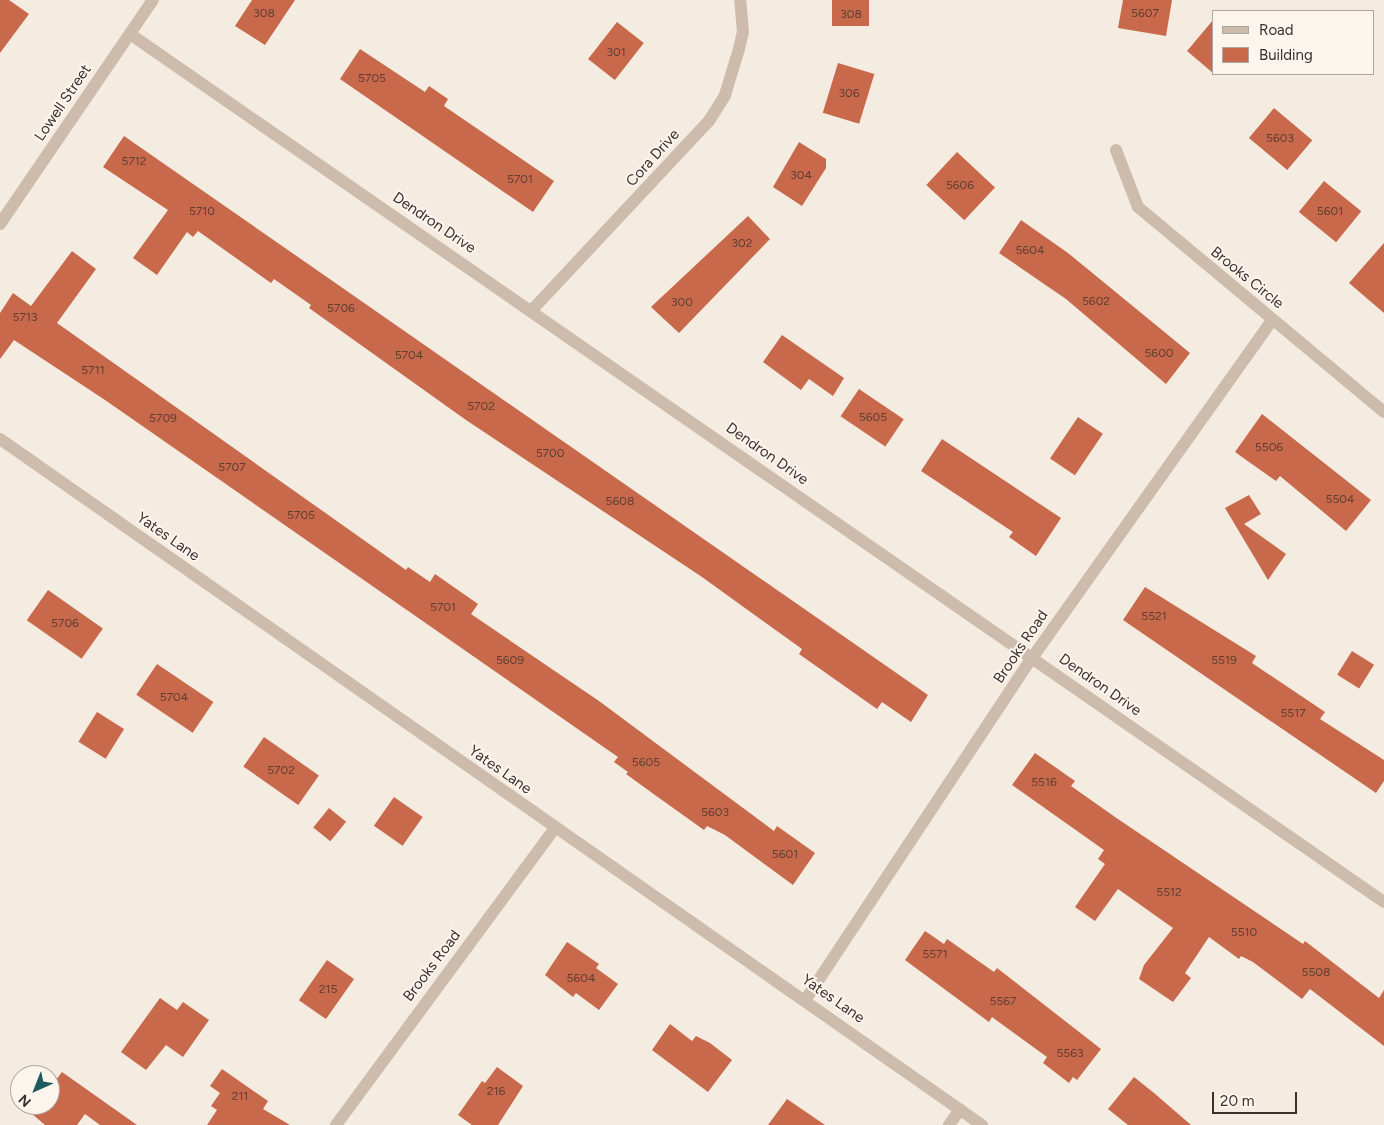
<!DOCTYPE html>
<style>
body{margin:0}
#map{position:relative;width:1384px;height:1125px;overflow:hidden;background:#f4ebe1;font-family:Figtree,sans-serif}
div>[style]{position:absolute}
.building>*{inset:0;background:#c8694b;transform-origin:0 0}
.minor>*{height:12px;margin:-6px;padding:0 6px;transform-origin:6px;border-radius:6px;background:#cdbbac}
span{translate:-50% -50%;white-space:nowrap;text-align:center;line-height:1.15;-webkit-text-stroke:4px #fbf5ee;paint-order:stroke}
.number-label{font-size:12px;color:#5e3e33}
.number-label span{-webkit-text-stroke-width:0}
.street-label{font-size:15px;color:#3b302b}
.legend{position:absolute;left:1212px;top:10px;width:162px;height:65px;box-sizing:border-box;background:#fbf5ee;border:1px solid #aea6a0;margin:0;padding:6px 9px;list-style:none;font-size:15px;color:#3b302b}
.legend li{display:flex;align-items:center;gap:10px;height:25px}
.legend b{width:25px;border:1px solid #aea6a0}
.north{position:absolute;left:10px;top:1065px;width:50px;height:50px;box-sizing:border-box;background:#fbf5ee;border:1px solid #aea6a0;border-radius:50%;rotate:224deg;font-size:14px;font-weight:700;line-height:20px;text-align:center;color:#3b302b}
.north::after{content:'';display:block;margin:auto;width:18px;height:22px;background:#1f5a5e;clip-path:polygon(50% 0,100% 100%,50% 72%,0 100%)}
.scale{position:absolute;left:1212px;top:1092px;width:85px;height:22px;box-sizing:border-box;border:2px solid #3b302b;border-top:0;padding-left:6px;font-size:15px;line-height:18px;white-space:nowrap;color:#3b302b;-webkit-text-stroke:4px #fbf5ee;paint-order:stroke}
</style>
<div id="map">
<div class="building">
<div style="clip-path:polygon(0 0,9px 0,29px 14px,0 53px)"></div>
<div style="clip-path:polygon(252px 0,295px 0,265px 45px,235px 26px)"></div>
<div style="left:832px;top:0;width:37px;height:26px"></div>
<div style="clip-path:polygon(1123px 0,1172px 0,1166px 36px,1118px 28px)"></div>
<div style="clip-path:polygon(1213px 20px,1213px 73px,1187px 51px)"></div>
<div style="left:617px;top:22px;width:34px;height:47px;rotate:38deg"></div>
<div style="clip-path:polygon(360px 49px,425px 92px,429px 86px,448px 99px,444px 106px,554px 181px,533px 212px,340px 79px)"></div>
<div style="left:838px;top:63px;width:38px;height:52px;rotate:17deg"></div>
<div style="left:1274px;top:108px;width:50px;height:39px;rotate:40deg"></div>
<div style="clip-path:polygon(124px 136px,928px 695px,911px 722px,882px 702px,877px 709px,799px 654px,802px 649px,702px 577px,466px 420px,309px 308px,311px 305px,274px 279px,271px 283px,198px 231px,193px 237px,187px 232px,157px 275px,133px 258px,168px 210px,103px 167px)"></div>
<div style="clip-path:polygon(799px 142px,826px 159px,826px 168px,802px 206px,773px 187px)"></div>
<div style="left:957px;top:152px;width:52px;height:45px;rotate:43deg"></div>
<div style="left:1324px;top:181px;width:48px;height:40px;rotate:39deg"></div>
<div style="clip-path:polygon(748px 216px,770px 239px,679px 333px,651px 307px)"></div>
<div style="clip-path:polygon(1021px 220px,1068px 253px,1190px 353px,1166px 384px,1066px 299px,999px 253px)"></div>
<div style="clip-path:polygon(1384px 243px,1384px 313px,1349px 283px)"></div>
<div style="clip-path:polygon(72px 251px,96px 269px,57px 323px,406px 570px,408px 567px,430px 582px,435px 574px,478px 604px,471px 614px,599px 701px,774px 831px,777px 826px,815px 853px,793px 885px,725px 835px,707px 826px,704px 830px,655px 795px,626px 774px,628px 772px,614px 762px,618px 757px,105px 400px,14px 340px,0 359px,0 313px,13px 293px,31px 306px)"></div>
<div style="clip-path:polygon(782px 335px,844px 378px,833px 396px,809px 379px,801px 390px,763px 362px)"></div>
<div style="left:859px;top:389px;width:54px;height:33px;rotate:34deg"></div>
<div style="clip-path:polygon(1262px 414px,1371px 500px,1346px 531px,1280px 476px,1276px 481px,1235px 452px)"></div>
<div style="left:1078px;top:417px;width:30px;height:50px;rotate:34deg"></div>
<div style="clip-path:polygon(942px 439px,1061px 518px,1036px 556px,1009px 537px,1013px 532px,921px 471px)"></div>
<div style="clip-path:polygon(1249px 495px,1261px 514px,1244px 524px,1286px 554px,1268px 580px,1225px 508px)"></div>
<div style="clip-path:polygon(1145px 587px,1256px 656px,1252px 663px,1325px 712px,1320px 719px,1384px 760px,1384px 781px,1376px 793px,1123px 620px)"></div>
<div style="left:48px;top:590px;width:67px;height:37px;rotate:35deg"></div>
<div style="left:1352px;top:651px;width:26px;height:28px;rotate:32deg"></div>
<div style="left:157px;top:664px;width:68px;height:37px;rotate:34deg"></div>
<div style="left:97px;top:712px;width:32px;height:35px;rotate:32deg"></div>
<div style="left:264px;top:737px;width:67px;height:36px;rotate:35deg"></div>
<div style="clip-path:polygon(1035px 753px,1075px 781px,1071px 786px,1115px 817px,1303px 944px,1305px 941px,1379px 998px,1384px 990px,1384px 1046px,1310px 989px,1302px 999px,1253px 962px,1241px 956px,1239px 959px,1209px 937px,1185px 973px,1191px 978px,1173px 1002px,1139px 979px,1144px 965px,1173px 928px,1118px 889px,1095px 921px,1075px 907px,1105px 864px,1098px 859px,1104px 850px,1012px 785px)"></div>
<div style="left:394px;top:797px;width:35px;height:35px;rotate:35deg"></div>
<div style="left:329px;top:808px;width:22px;height:25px;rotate:39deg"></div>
<div style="clip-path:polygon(925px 931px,944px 944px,947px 939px,994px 972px,997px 968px,1101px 1049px,1077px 1080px,1073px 1077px,1069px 1083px,1043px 1063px,1047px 1057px,992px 1017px,989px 1022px,905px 960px)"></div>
<div style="clip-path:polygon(567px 942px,599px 964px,596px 968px,618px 984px,599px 1010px,576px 993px,573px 997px,545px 975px)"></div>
<div style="left:327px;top:960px;width:33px;height:49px;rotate:35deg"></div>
<div style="clip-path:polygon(160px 998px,177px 1010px,183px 1002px,209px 1020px,183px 1057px,166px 1045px,146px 1070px,121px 1052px)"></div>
<div style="clip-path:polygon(670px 1024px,692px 1041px,696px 1036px,710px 1043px,732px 1060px,708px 1092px,652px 1050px)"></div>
<div style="clip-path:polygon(497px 1067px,523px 1086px,498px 1125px,472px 1125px,458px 1115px,482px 1081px,485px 1083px)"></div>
<div style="clip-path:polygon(222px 1069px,268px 1101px,263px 1109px,290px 1125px,207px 1125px,217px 1110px,211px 1106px,220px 1093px,210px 1086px)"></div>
<div style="clip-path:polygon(62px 1072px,137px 1125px,100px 1125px,85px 1114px,77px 1125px,45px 1125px,31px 1113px,37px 1105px,50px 1105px,50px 1088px)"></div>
<div style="clip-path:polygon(1134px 1077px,1154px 1093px,1191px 1125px,1128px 1125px,1108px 1109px)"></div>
<div style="clip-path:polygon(787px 1099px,825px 1125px,768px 1125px)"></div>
</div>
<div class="minor">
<div style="left:130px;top:34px;width:1525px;rotate:34.69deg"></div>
<div style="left:1116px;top:150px;width:61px;rotate:68.9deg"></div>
<div style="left:1138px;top:207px;width:320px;rotate:39.8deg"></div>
<div style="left:0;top:224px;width:271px;rotate:-55.7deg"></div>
<div style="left:532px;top:310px;width:259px;rotate:-46.9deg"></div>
<div style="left:709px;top:121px;width:31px;rotate:-58deg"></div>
<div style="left:725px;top:95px;width:48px;rotate:-73.1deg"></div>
<div style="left:739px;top:49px;width:17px;rotate:-77deg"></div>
<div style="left:743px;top:32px;width:32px;rotate:-95deg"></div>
<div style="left:0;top:439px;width:1198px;rotate:34.94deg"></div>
<div style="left:806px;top:999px;width:409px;rotate:-56.5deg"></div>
<div style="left:1032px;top:658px;width:415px;rotate:-54.6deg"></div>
<div style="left:336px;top:1125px;width:369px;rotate:-53.6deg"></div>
<div style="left:949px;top:1125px;width:19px;rotate:-55deg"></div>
</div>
<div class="number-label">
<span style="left:264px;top:14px">308</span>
<span style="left:1145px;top:14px">5607</span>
<span style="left:851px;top:15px">308</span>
<span style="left:616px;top:53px">301</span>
<span style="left:372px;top:79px">5705</span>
<span style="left:849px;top:94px">306</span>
<span style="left:1280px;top:139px">5603</span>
<span style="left:134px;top:162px">5712</span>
<span style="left:801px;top:176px">304</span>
<span style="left:520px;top:180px">5701</span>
<span style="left:960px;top:186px">5606</span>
<span style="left:202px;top:212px">5710</span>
<span style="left:1330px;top:212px">5601</span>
<span style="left:742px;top:244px">302</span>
<span style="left:1030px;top:251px">5604</span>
<span style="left:1096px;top:302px">5602</span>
<span style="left:682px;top:303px">300</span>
<span style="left:341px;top:309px">5706</span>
<span style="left:25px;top:318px">5713</span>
<span style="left:1159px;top:354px">5600</span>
<span style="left:409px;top:356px">5704</span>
<span style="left:93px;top:371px">5711</span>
<span style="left:481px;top:407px">5702</span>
<span style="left:873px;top:418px">5605</span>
<span style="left:163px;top:419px">5709</span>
<span style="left:1269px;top:448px">5506</span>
<span style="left:550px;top:454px">5700</span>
<span style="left:232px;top:468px">5707</span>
<span style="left:1340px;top:500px">5504</span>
<span style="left:620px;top:502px">5608</span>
<span style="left:301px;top:516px">5705</span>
<span style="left:443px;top:608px">5701</span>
<span style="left:1154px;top:617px">5521</span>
<span style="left:65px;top:624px">5706</span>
<span style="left:510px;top:661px">5609</span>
<span style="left:1224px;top:661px">5519</span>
<span style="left:174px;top:698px">5704</span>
<span style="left:1293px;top:714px">5517</span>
<span style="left:646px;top:763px">5605</span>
<span style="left:281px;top:771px">5702</span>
<span style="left:1044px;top:783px">5516</span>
<span style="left:715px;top:813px">5603</span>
<span style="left:785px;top:855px">5601</span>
<span style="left:1169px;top:893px">5512</span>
<span style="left:1244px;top:933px">5510</span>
<span style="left:935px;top:955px">5571</span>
<span style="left:1316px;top:973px">5508</span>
<span style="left:581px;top:979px">5604</span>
<span style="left:328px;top:990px">215</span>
<span style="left:1003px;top:1002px">5567</span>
<span style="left:1070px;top:1054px">5563</span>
<span style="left:496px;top:1092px">216</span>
<span style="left:240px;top:1097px">211</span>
</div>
<div class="street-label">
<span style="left:63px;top:103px;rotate:-56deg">Lowell Street</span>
<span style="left:653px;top:158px;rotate:-48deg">Cora Drive</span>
<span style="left:434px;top:223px;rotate:34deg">Dendron Drive</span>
<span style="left:1247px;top:278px;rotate:39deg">Brooks Circle</span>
<span style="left:767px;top:454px;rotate:35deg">Dendron Drive</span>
<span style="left:168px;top:537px;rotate:35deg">Yates Lane</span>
<span style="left:1021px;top:647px;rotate:-56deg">Brooks Road</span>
<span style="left:1100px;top:685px;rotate:35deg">Dendron Drive</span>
<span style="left:500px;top:770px;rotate:35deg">Yates Lane</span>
<span style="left:432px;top:966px;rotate:-53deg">Brooks Road</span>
<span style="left:833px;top:999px;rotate:35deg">Yates Lane</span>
</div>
<ul class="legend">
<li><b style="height:6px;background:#cdbbac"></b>Road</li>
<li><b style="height:14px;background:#c8694b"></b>Building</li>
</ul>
<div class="north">N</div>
<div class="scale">20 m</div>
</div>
